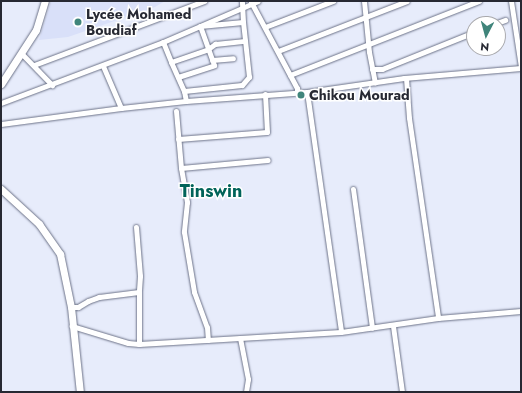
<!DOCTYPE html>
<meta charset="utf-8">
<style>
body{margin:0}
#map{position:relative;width:522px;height:393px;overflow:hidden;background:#e7ecfb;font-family:Jost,sans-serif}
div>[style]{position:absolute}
.built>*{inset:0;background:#d9e0f9}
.roads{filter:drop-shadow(0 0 1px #6c7288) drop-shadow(0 0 1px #6c7288)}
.street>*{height:5px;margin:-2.5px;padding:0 2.5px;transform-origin:2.5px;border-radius:2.5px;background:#fff}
.secondary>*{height:7px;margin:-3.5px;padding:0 3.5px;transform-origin:3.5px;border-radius:3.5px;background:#fff}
.dots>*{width:11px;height:11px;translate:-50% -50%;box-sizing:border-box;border:2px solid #fff;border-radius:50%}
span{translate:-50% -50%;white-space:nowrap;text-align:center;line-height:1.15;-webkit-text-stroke:3px #fff;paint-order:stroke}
.poi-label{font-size:14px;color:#272933;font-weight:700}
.left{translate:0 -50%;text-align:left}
.district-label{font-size:18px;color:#006359;font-weight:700}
.frame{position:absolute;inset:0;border:2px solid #272933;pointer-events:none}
.north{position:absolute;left:466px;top:16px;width:40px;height:40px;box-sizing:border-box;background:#fff;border:1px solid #a9a9ad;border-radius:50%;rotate:186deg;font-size:11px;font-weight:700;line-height:16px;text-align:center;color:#272933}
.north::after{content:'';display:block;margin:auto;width:14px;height:18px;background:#40857b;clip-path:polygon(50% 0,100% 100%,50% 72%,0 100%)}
</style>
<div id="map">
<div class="built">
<div style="clip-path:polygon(51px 1px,165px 1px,155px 7px,68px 37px,39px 40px)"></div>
</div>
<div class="roads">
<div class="street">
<div style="left:364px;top:1px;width:51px;rotate:84.4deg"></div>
<div style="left:369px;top:52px;width:31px;rotate:79deg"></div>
<div style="left:511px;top:1px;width:67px;rotate:81.4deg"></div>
<div style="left:251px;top:2px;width:98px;rotate:61.9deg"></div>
<div style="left:297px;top:88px;width:4px;rotate:90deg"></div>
<div style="left:494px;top:24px;width:12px;rotate:-20deg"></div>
<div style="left:265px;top:27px;width:73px;rotate:-20.9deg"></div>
<div style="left:163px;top:42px;width:22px;rotate:68deg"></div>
<div style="left:171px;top:62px;width:39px;rotate:-19deg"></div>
<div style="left:208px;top:49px;width:9px;rotate:-36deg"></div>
<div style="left:215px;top:44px;width:30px;rotate:-6deg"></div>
<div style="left:278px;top:51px;width:138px;rotate:-21.2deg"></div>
<div style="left:21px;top:53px;width:45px;rotate:45.9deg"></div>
<div style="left:212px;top:60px;width:21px;rotate:-5deg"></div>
<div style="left:171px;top:62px;width:32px;rotate:66deg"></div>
<div style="left:184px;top:91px;width:10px;rotate:79deg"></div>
<div style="left:34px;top:65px;width:182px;rotate:-20.6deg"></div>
<div style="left:372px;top:69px;width:10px"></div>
<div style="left:382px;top:69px;width:99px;rotate:-21.9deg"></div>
<div style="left:290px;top:75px;width:203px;rotate:-21.4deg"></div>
<div style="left:178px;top:77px;width:38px;rotate:-18deg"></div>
<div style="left:214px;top:65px;width:41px;rotate:-109.7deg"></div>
<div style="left:200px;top:26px;width:43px;rotate:-5.3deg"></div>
<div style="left:243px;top:22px;width:21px;rotate:-93deg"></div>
<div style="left:406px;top:78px;width:40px;rotate:85.7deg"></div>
<div style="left:409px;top:118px;width:202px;rotate:81.7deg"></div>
<div style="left:184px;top:91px;width:58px;rotate:-5.9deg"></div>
<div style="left:242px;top:85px;width:11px;rotate:-49deg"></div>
<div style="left:249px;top:77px;width:55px;rotate:-96.2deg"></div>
<div style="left:307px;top:92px;width:242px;rotate:81.9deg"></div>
<div style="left:1px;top:103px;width:173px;rotate:-20.6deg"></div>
<div style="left:163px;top:42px;width:103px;rotate:-23.3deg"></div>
<div style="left:121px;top:108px;width:65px;rotate:-6.1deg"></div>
<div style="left:186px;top:101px;width:121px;rotate:-4.3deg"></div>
<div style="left:307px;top:92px;width:98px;rotate:-8.2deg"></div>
<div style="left:404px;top:78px;width:117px;rotate:-4.9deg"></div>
<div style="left:176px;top:111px;width:57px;rotate:85deg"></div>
<div style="left:181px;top:168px;width:87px;rotate:-5.3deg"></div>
<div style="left:1px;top:124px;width:121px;rotate:-7.6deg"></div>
<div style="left:121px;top:108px;width:46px;rotate:-113.2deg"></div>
<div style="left:178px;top:139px;width:89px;rotate:-4.5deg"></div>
<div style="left:267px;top:132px;width:38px;rotate:-93deg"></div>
<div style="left:181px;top:168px;width:35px;rotate:80deg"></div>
<div style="left:187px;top:202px;width:30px;rotate:96deg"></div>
<div style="left:184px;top:232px;width:61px;rotate:80.5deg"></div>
<div style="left:194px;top:292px;width:37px;rotate:70deg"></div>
<div style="left:207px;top:327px;width:13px;rotate:86deg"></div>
<div style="left:353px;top:189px;width:140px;rotate:82.2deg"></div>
<div style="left:136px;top:227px;width:49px;rotate:85.3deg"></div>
<div style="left:140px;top:276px;width:16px;rotate:94deg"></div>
<div style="left:71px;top:307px;width:7px"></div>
<div style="left:78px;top:307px;width:12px;rotate:-31deg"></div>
<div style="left:88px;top:301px;width:12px;rotate:-20deg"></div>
<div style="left:99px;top:297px;width:40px;rotate:-7.1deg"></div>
<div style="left:139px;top:292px;width:52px;rotate:90deg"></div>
<div style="left:139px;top:344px;width:11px;rotate:-175deg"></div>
<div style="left:128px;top:343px;width:59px;rotate:-163.1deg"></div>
<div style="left:393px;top:326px;width:67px;rotate:82.2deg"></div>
<div style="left:240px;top:338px;width:42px;rotate:79deg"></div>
<div style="left:248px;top:379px;width:13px;rotate:99deg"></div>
<div style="left:139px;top:344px;width:202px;rotate:-3.4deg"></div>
<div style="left:341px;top:332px;width:98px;rotate:-8.2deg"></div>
<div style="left:438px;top:318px;width:83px;rotate:-4.8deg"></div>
</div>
<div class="secondary">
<div style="left:1px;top:84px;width:64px;rotate:-57.1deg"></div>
<div style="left:36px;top:30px;width:30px;rotate:-73deg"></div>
<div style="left:1px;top:189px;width:52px;rotate:42.6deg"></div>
<div style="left:39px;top:224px;width:37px;rotate:55deg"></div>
<div style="left:60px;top:254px;width:54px;rotate:78.3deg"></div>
<div style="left:71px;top:307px;width:85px;rotate:84deg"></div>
</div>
</div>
<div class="dots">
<div style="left:78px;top:22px;background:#40857b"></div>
<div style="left:301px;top:95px;background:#40857b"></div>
</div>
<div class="poi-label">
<span class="left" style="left:86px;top:22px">Lycée Mohamed<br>Boudiaf</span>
<span class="left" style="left:309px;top:95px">Chikou Mourad</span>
</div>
<div class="district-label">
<span style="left:211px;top:191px">Tinswin</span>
</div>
<div class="frame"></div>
<div class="north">N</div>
</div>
